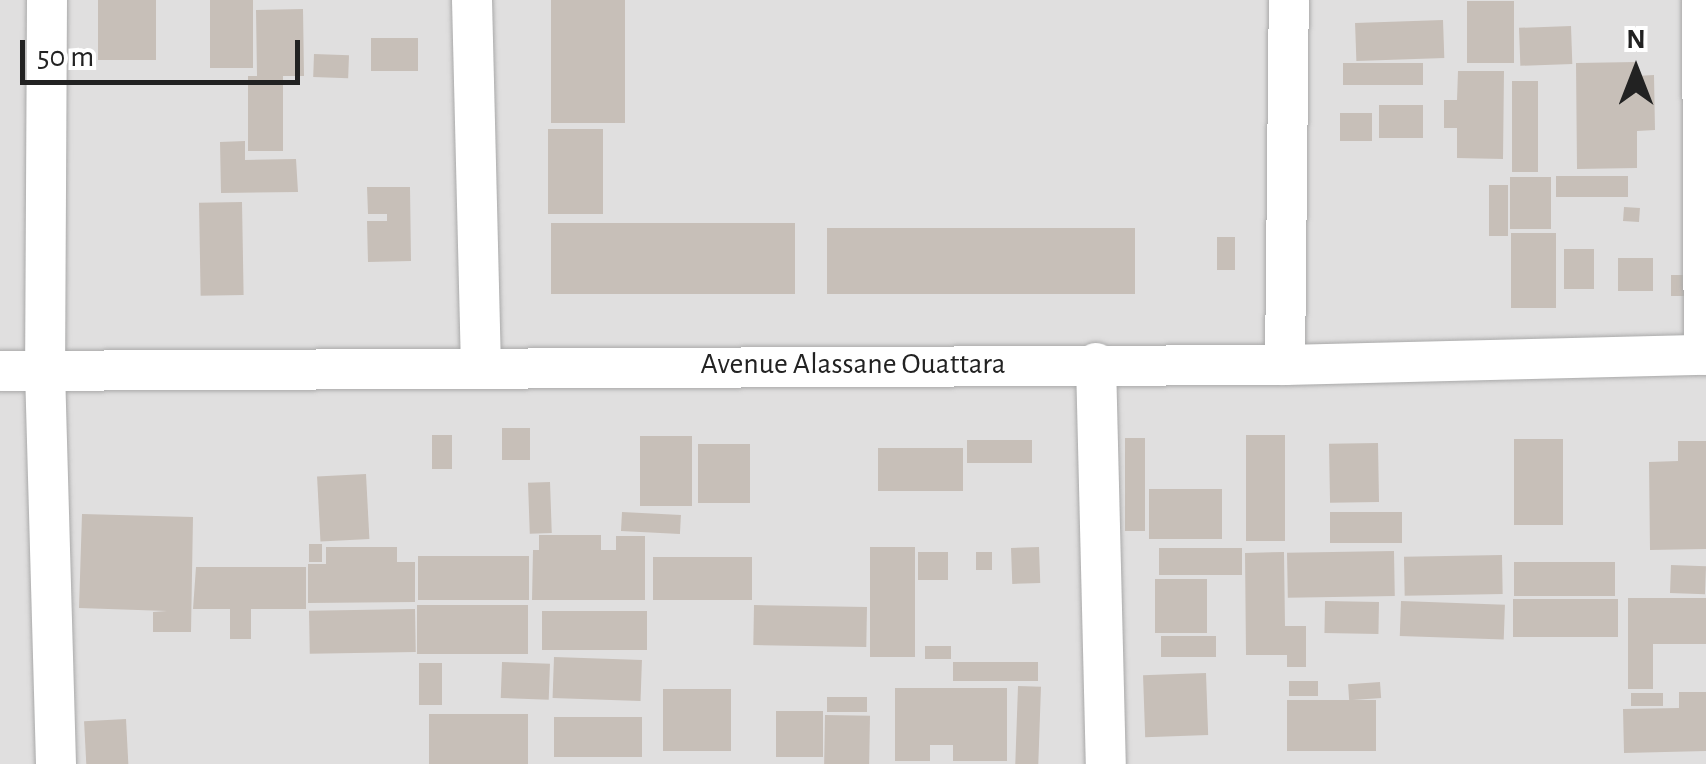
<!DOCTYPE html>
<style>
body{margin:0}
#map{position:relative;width:1706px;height:764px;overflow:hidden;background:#f2efe9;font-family:"Alegreya Sans",sans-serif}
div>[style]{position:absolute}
.residential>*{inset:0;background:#e0dfdf;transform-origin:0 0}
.building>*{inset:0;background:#c7bfb8;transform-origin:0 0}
.roads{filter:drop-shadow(0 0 2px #a9a9a9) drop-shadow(0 0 2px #a9a9a9)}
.minor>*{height:40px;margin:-20px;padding:0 20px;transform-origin:20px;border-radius:20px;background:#fff}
span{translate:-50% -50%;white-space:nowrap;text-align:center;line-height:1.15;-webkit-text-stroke:8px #fff;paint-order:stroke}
.street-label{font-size:30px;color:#222}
.north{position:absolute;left:1586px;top:20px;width:100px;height:100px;-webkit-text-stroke:8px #fff;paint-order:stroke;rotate:0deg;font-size:28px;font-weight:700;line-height:40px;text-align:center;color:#222}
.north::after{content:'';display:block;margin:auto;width:35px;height:45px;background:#222;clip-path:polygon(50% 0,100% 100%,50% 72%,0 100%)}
.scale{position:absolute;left:20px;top:40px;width:280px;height:45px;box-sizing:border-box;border:5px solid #222;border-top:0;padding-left:12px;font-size:30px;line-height:35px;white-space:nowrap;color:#222;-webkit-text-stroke:8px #fff;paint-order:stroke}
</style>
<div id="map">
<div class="residential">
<div style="left:0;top:0;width:1706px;height:764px"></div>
</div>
<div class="building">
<div style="left:98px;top:0;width:58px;height:60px"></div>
<div style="left:210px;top:0;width:43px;height:68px"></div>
<div style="left:551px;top:0;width:74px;height:123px"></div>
<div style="left:1467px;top:1px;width:47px;height:62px"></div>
<div style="clip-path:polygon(303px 9px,304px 76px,283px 76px,283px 151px,248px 151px,248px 76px,257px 76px,256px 10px)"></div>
<div style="left:1443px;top:20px;width:38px;height:88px;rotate:88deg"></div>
<div style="left:1571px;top:26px;width:38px;height:52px;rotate:88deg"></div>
<div style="left:371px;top:38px;width:47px;height:33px"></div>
<div style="left:314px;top:54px;width:35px;height:23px;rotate:2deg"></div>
<div style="clip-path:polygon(1636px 62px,1636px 76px,1654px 75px,1655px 130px,1637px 131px,1637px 168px,1577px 169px,1576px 63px)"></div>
<div style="left:1343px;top:63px;width:80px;height:22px"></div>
<div style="clip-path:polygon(1458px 71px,1504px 71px,1503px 159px,1457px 158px,1457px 128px,1444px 128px,1444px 100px,1457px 100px)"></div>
<div style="left:1512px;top:81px;width:26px;height:91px"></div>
<div style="left:1379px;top:105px;width:44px;height:33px"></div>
<div style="left:1340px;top:113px;width:32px;height:28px"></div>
<div style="left:548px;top:129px;width:55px;height:85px"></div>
<div style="clip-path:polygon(245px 141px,245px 160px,296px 159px,298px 192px,221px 193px,220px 142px)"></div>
<div style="left:1556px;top:176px;width:72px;height:21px"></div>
<div style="left:1510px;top:177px;width:41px;height:52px"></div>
<div style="left:1489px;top:185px;width:19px;height:51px"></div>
<div style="clip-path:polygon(367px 187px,410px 187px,411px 261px,368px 262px,367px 221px,387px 221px,387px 214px,368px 214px)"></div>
<div style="left:242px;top:202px;width:93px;height:43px;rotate:89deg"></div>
<div style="left:1624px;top:207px;width:16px;height:14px;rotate:4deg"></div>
<div style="left:551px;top:223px;width:244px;height:71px"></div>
<div style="left:827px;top:228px;width:308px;height:66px"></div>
<div style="left:1511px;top:233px;width:45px;height:75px"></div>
<div style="left:1217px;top:237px;width:18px;height:33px"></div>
<div style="left:1594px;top:249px;width:40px;height:30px;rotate:90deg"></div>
<div style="left:1618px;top:258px;width:35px;height:33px"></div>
<div style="left:1671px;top:275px;width:20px;height:21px"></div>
<div style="left:502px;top:428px;width:28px;height:32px"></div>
<div style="left:432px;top:435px;width:20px;height:34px"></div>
<div style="left:1246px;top:435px;width:39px;height:106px"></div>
<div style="left:640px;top:436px;width:52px;height:70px"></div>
<div style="left:1125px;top:438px;width:20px;height:93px"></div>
<div style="left:1514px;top:439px;width:49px;height:86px"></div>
<div style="left:1032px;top:440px;width:23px;height:65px;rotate:90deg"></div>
<div style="clip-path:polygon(1678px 441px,1706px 441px,1706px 549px,1650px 550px,1649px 462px,1678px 461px)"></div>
<div style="left:1378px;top:443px;width:59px;height:49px;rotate:89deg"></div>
<div style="left:750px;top:444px;width:59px;height:52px;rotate:90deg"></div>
<div style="left:963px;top:448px;width:43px;height:85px;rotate:90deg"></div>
<div style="left:366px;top:474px;width:65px;height:49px;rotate:87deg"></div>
<div style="left:550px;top:482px;width:51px;height:22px;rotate:88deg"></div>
<div style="left:1149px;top:489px;width:73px;height:50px"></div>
<div style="left:622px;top:512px;width:59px;height:19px;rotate:3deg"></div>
<div style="left:1330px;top:512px;width:72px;height:31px"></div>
<div style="clip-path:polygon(82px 514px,193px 517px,191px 632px,153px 632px,153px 612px,167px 611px,79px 608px)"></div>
<div style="clip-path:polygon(539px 535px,601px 535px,601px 550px,616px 550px,616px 536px,645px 536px,645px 600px,532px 600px,533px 550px,539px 550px)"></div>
<div style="left:309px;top:544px;width:13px;height:18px"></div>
<div style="clip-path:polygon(326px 547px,397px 547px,397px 562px,415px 562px,415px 602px,308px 603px,308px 564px,326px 564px)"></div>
<div style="left:870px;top:547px;width:45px;height:110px"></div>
<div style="left:1039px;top:547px;width:36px;height:28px;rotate:88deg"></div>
<div style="left:1242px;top:548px;width:27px;height:83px;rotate:90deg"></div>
<div style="left:1394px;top:551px;width:45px;height:107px;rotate:89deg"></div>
<div style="left:918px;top:552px;width:30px;height:28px"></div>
<div style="left:976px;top:552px;width:16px;height:18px"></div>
<div style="clip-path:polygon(1284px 552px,1285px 626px,1306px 626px,1306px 667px,1287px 667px,1287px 655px,1246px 655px,1245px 553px)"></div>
<div style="left:1502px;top:555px;width:39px;height:98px;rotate:89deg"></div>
<div style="left:418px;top:556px;width:111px;height:44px"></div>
<div style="left:653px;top:557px;width:99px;height:43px"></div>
<div style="left:1514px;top:562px;width:101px;height:34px"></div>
<div style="left:1671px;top:565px;width:35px;height:28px;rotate:2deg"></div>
<div style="clip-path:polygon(196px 567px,306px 567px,306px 609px,251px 609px,251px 639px,230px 639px,230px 609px,193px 609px)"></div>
<div style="left:1155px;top:579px;width:52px;height:54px"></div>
<div style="clip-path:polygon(1628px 598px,1706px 598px,1706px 644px,1653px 644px,1653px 689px,1628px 689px)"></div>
<div style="left:1618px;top:599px;width:38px;height:105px;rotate:90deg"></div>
<div style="left:1325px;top:601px;width:54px;height:32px;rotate:1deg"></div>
<div style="left:1401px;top:601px;width:104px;height:35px;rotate:2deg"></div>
<div style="left:528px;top:605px;width:49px;height:111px;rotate:90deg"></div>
<div style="left:754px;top:605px;width:113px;height:40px;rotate:1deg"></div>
<div style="left:415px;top:609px;width:43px;height:106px;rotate:89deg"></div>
<div style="left:542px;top:611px;width:105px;height:39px"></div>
<div style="left:1161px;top:636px;width:55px;height:21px"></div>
<div style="left:925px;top:646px;width:26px;height:13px"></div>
<div style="left:554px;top:657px;width:88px;height:41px;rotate:2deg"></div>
<div style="left:502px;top:662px;width:48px;height:36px;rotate:2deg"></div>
<div style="left:1038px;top:662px;width:19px;height:85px;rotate:90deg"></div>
<div style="left:419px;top:663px;width:23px;height:42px"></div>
<div style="left:1206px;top:673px;width:62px;height:63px;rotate:88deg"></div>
<div style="left:1318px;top:681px;width:15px;height:29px;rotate:90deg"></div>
<div style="left:1380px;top:682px;width:16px;height:32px;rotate:86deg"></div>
<div style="left:1018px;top:686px;width:23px;height:78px;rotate:2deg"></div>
<div style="clip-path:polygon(895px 688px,1007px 688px,1007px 761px,953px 761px,953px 745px,930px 745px,930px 761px,895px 761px)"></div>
<div style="left:663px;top:689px;width:68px;height:62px"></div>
<div style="clip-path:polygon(1679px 692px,1706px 692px,1706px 751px,1624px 753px,1623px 709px,1679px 708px)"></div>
<div style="left:1631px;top:693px;width:32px;height:13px"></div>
<div style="left:867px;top:697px;width:15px;height:40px;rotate:90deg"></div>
<div style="left:1376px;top:700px;width:51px;height:89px;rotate:90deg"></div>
<div style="left:776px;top:711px;width:47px;height:46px"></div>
<div style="left:429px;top:714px;width:99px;height:50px"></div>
<div style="left:825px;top:715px;width:45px;height:49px;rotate:1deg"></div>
<div style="left:554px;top:717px;width:88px;height:40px"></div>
<div style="left:126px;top:719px;width:45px;height:42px;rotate:87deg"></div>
</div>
<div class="roads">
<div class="minor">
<div style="left:47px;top:0;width:370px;rotate:90.3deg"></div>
<div style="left:45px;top:370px;width:394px;rotate:88.4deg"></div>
<div style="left:472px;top:0;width:366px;rotate:88.6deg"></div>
<div style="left:1702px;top:0;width:355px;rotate:89.7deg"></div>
<div style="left:1096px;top:363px;width:401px;rotate:88.6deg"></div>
<div style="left:1285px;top:365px;width:365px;rotate:-89.4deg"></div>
<div style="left:0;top:371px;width:1285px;rotate:-0.27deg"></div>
<div style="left:1285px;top:365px;width:421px;rotate:-1.4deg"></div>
</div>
</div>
<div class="street-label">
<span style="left:853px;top:364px">Avenue Alassane Ouattara</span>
</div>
<div class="north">N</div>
<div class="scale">50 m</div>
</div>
